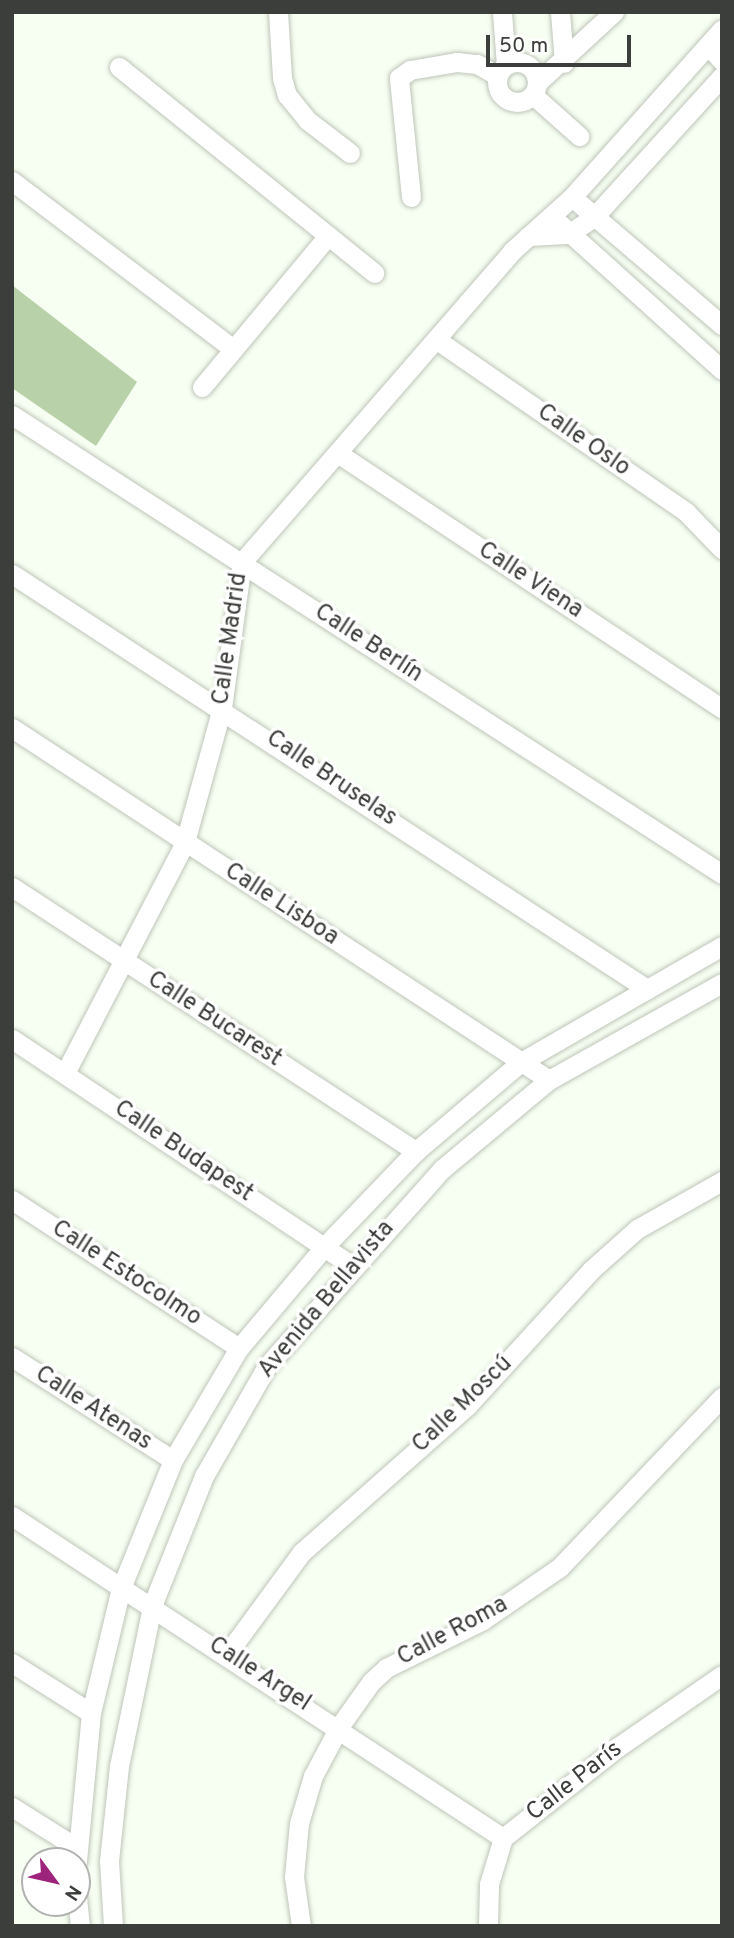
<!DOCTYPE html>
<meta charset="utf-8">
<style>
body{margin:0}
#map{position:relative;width:734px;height:1938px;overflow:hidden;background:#f7fef2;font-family:Overpass,sans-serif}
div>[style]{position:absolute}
.green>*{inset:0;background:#b9d1a8}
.roads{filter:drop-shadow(0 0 2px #bec5b9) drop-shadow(0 0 2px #bec5b9)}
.minor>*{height:19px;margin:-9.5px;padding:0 9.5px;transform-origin:9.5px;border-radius:9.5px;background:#fff}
.minor>.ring{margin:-9.5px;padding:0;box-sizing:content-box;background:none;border:19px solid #fff;border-radius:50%}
span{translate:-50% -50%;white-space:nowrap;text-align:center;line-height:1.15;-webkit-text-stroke:7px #fff;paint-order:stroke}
.street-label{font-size:24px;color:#3b3e3a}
.frame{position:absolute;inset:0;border:14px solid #3b3e3a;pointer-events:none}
.north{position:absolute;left:21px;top:1847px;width:70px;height:70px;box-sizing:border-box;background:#fff;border:2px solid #b1b2b0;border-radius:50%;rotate:123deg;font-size:19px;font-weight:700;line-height:28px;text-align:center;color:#3b3e3a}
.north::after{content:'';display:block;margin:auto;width:24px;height:32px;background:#9d237b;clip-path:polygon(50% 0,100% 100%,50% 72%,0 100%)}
.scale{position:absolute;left:486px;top:35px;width:145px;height:32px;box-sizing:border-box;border:4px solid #3b3e3a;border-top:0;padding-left:9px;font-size:21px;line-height:24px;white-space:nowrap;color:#3b3e3a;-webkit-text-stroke:5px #fff;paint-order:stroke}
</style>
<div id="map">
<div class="green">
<div style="clip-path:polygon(12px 285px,137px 382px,96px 446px,12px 388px)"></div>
</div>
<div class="roads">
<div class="minor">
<div style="left:278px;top:12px;width:66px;rotate:86.5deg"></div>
<div style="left:282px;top:78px;width:18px;rotate:74deg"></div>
<div style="left:287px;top:95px;width:32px;rotate:51deg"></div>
<div style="left:307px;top:120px;width:54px;rotate:37.5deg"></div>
<div style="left:502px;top:12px;width:53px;rotate:85.7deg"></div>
<div style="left:560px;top:12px;width:51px;rotate:85.5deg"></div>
<div style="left:708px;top:45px;width:21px;rotate:49deg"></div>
<div class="ring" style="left:497px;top:62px;width:21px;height:21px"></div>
<div style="left:119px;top:67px;width:328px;rotate:38.9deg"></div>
<div style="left:537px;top:83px;width:105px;rotate:-42.7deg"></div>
<div style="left:533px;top:95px;width:62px;rotate:41.7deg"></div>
<div style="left:12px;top:181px;width:278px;rotate:37.2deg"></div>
<div style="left:411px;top:197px;width:120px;rotate:-95.8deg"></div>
<div style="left:399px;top:78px;width:14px;rotate:-36deg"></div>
<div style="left:410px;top:70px;width:48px;rotate:-9.7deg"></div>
<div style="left:457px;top:62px;width:20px;rotate:6deg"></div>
<div style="left:477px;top:64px;width:24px;rotate:30deg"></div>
<div style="left:572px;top:197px;width:197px;rotate:40.5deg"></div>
<div style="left:560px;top:224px;width:218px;rotate:42deg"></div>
<div style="left:528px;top:236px;width:40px;rotate:-2.9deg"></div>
<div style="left:568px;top:234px;width:30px;rotate:-33deg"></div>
<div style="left:593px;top:218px;width:192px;rotate:-47.7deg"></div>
<div style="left:437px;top:340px;width:303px;rotate:34.6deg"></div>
<div style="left:686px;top:512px;width:52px;rotate:45.8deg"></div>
<div style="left:202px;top:387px;width:197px;rotate:-50.2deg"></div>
<div style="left:12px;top:415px;width:845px;rotate:32.88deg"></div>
<div style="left:339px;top:454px;width:460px;rotate:33.6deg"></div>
<div style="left:12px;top:574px;width:759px;rotate:33.17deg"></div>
<div style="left:12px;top:728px;width:642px;rotate:33.24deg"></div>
<div style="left:12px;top:887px;width:483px;rotate:33.2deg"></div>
<div style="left:12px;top:1039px;width:410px;rotate:33.7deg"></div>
<div style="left:65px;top:1073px;width:260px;rotate:-62.5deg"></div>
<div style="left:185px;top:842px;width:139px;rotate:-74.6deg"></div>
<div style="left:222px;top:708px;width:147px;rotate:-82.2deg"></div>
<div style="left:242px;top:562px;width:412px;rotate:-49deg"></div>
<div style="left:512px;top:251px;width:81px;rotate:-42deg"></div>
<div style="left:572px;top:197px;width:225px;rotate:-48.2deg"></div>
<div style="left:12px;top:1200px;width:271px;rotate:33.1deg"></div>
<div style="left:12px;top:1357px;width:191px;rotate:32.6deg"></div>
<div style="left:12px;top:1516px;width:587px;rotate:33.26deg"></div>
<div style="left:227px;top:1654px;width:127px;rotate:-53.7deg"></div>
<div style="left:302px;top:1552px;width:220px;rotate:-41.5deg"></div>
<div style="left:467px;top:1406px;width:184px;rotate:-47.6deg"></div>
<div style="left:591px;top:1270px;width:62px;rotate:-41.7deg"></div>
<div style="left:637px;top:1229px;width:98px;rotate:-29.5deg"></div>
<div style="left:12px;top:1663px;width:93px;rotate:32.3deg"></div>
<div style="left:12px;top:1807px;width:77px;rotate:32.2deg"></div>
<div style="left:77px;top:1861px;width:149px;rotate:-84.6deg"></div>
<div style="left:91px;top:1713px;width:129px;rotate:-76.5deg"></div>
<div style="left:121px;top:1588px;width:138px;rotate:-67.9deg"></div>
<div style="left:173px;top:1460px;width:130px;rotate:-59.5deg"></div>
<div style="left:239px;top:1348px;width:132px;rotate:-49.9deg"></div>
<div style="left:324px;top:1247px;width:133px;rotate:-46.2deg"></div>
<div style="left:416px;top:1151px;width:138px;rotate:-40.3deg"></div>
<div style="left:521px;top:1062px;width:232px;rotate:-30deg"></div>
<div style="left:77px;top:1898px;width:28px;rotate:84deg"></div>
<div style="left:113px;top:1926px;width:65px;rotate:-93.5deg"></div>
<div style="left:109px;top:1861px;width:96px;rotate:-84deg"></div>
<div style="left:119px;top:1766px;width:163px;rotate:-78.3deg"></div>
<div style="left:152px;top:1606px;width:140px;rotate:-68.2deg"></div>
<div style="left:204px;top:1476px;width:127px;rotate:-60.2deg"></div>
<div style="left:267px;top:1366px;width:264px;rotate:-48.4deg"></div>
<div style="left:442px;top:1169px;width:139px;rotate:-39.8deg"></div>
<div style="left:549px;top:1080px;width:198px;rotate:-29.3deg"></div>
<div style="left:301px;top:1926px;width:49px;rotate:-98.1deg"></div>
<div style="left:294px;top:1877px;width:54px;rotate:-84.7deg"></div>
<div style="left:299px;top:1823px;width:49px;rotate:-73.4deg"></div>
<div style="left:313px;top:1776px;width:55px;rotate:-62deg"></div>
<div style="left:339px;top:1727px;width:55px;rotate:-54.6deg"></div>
<div style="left:371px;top:1682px;width:21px;rotate:-43deg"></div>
<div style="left:386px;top:1668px;width:108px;rotate:-26.3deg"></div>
<div style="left:483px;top:1620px;width:93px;rotate:-34.5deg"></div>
<div style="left:560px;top:1567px;width:235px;rotate:-46.4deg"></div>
<div style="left:488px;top:1926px;width:42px;rotate:-88.6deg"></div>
<div style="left:489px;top:1884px;width:48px;rotate:-73.1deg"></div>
<div style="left:503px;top:1838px;width:147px;rotate:-38.4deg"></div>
<div style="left:618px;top:1747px;width:126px;rotate:-34.7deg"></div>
</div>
</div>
<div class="street-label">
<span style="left:583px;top:441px;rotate:35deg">Calle Oslo</span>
<span style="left:530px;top:581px;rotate:33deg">Calle Viena</span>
<span style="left:231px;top:639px;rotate:-82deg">Calle Madrid</span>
<span style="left:368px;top:644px;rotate:33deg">Calle Berlín</span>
<span style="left:331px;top:779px;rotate:34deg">Calle Bruselas</span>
<span style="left:281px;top:905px;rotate:33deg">Calle Lisboa</span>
<span style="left:214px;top:1020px;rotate:33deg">Calle Bucarest</span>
<span style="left:183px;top:1152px;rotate:34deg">Calle Budapest</span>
<span style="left:126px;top:1274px;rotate:33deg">Calle Estocolmo</span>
<span style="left:327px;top:1300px;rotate:-50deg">Avenida Bellavista</span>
<span style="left:463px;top:1405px;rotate:-44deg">Calle Moscú</span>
<span style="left:93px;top:1409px;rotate:33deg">Calle Atenas</span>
<span style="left:453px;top:1632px;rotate:-28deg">Calle Roma</span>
<span style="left:259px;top:1675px;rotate:33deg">Calle Argel</span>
<span style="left:575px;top:1782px;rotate:-38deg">Calle París</span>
</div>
<div class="frame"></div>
<div class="north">N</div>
<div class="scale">50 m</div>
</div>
